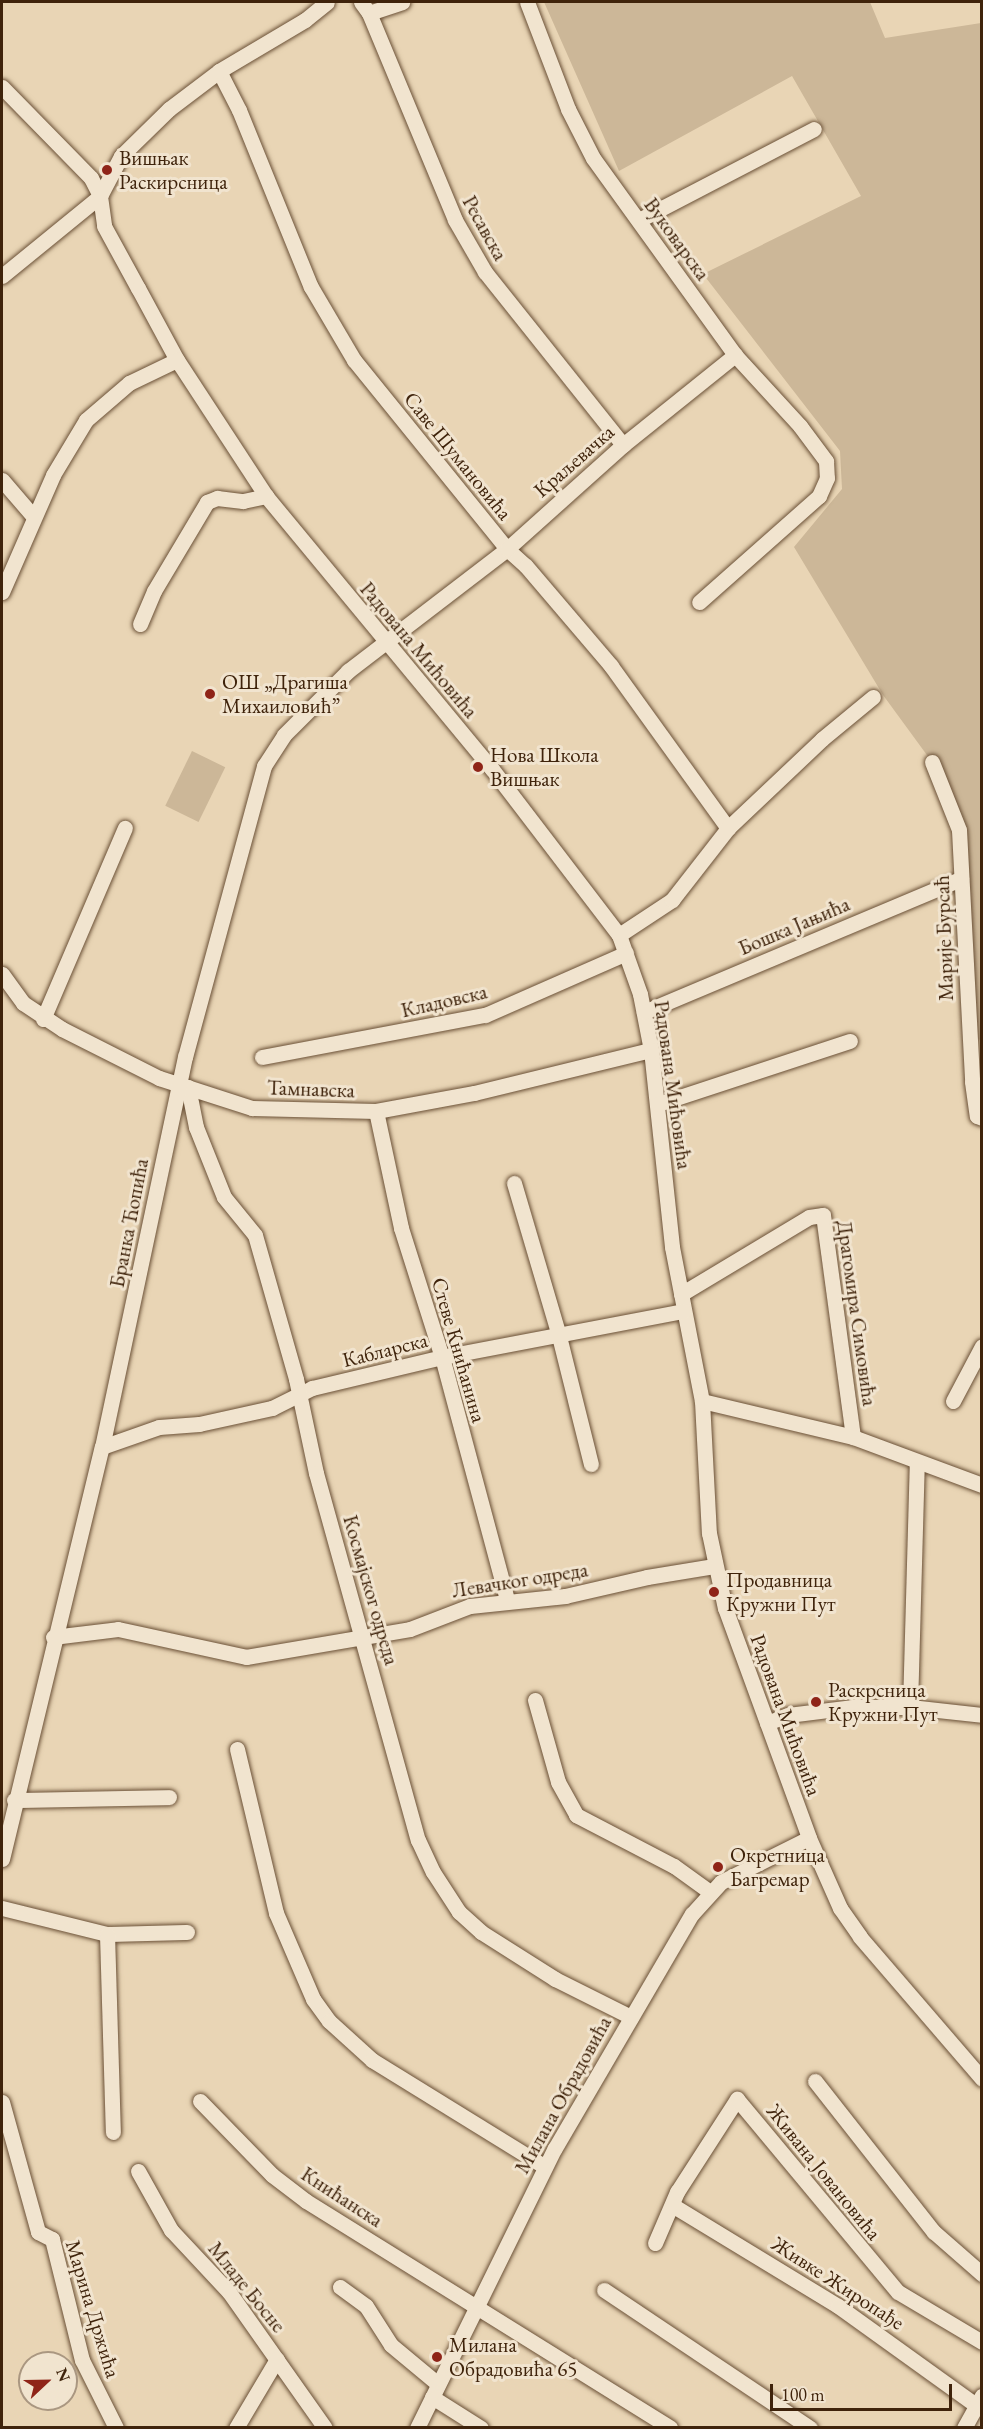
<!DOCTYPE html>
<meta charset="utf-8">
<style>
body{margin:0}
#map{position:relative;width:983px;height:2429px;overflow:hidden;background:#e9d5b5;font-family:"EB Garamond",serif}
div>[style]{position:absolute}
.green>*{inset:0;background:#ccb798;transform-origin:0 0}
.roads{filter:drop-shadow(0 0 2px #6a5036) drop-shadow(0 0 2px #6a5036)}
.minor>*{height:15px;margin:-7.5px;padding:0 7.5px;transform-origin:7.5px;border-radius:7.5px;background:#f1e4cf}
.dots>*{width:16px;height:16px;translate:-50% -50%;box-sizing:border-box;border:3px solid #f1e4cf;border-radius:50%}
span{translate:-50% -50%;white-space:nowrap;text-align:center;line-height:1.15;-webkit-text-stroke:6px #f1e4cf;paint-order:stroke}
.poi-label{font-size:21px;color:#3f230b}
.left{translate:0 -50%;text-align:left}
.street-label{font-size:21px;color:#3f230b}
.frame{position:absolute;inset:0;border:3px solid #3f230b;pointer-events:none}
.north{position:absolute;left:18px;top:2351px;width:60px;height:60px;box-sizing:border-box;background:#f1e4cf;border:2px solid #aa9781;border-radius:50%;rotate:68deg;font-size:16px;font-weight:700;line-height:24px;text-align:center;color:#3f230b}
.north::after{content:'';display:block;margin:auto;width:21px;height:27px;background:#8f2418;clip-path:polygon(50% 0,100% 100%,50% 72%,0 100%)}
.scale{position:absolute;left:770px;top:2384px;width:182px;height:27px;box-sizing:border-box;border:3px solid #3f230b;border-top:0;padding-left:8px;font-size:18px;line-height:21px;white-space:nowrap;color:#3f230b;-webkit-text-stroke:4px #f1e4cf;paint-order:stroke}
</style>
<div id="map">
<div class="green">
<div style="clip-path:polygon(544px 2px,870px 2px,885px 38px,981px 23px,981px 1040px,972px 1038px,962px 854px,932px 762px,883px 695px,794px 547px,842px 489px,840px 451px,703px 274px,861px 196px,792px 76px,619px 171px)"></div>
<div style="left:192px;top:751px;width:37px;height:61px;rotate:26deg"></div>
</div>
<div class="roads">
<div class="minor">
<div style="left:361px;top:2px;width:14px;rotate:54deg"></div>
<div style="left:369px;top:13px;width:224px;rotate:67.4deg"></div>
<div style="left:455px;top:220px;width:60px;rotate:60deg"></div>
<div style="left:485px;top:272px;width:221px;rotate:51.4deg"></div>
<div style="left:527px;top:2px;width:115px;rotate:69deg"></div>
<div style="left:568px;top:109px;width:55px;rotate:63deg"></div>
<div style="left:593px;top:158px;width:243px;rotate:54.2deg"></div>
<div style="left:735px;top:355px;width:96px;rotate:47.5deg"></div>
<div style="left:800px;top:426px;width:44px;rotate:53.4deg"></div>
<div style="left:826px;top:461px;width:17px;rotate:87deg"></div>
<div style="left:827px;top:478px;width:20px;rotate:114deg"></div>
<div style="left:819px;top:496px;width:160px;rotate:138.5deg"></div>
<div style="left:369px;top:13px;width:35px;rotate:-18deg"></div>
<div style="left:219px;top:71px;width:44px;rotate:62.9deg"></div>
<div style="left:239px;top:110px;width:191px;rotate:67.9deg"></div>
<div style="left:311px;top:287px;width:85px;rotate:59.5deg"></div>
<div style="left:354px;top:360px;width:243px;rotate:51deg"></div>
<div style="left:507px;top:549px;width:25px;rotate:42deg"></div>
<div style="left:526px;top:566px;width:131px;rotate:49.6deg"></div>
<div style="left:611px;top:666px;width:200px;rotate:54.2deg"></div>
<div style="left:2px;top:87px;width:127px;rotate:45.6deg"></div>
<div style="left:91px;top:178px;width:20px;rotate:63deg"></div>
<div style="left:100px;top:196px;width:30px;rotate:82deg"></div>
<div style="left:104px;top:226px;width:71px;rotate:61.3deg"></div>
<div style="left:138px;top:288px;width:82px;rotate:61.6deg"></div>
<div style="left:177px;top:360px;width:163px;rotate:56.8deg"></div>
<div style="left:266px;top:496px;width:354px;rotate:50.4deg"></div>
<div style="left:492px;top:769px;width:209px;rotate:52.6deg"></div>
<div style="left:619px;top:935px;width:63px;rotate:70.4deg"></div>
<div style="left:640px;top:994px;width:57px;rotate:78.9deg"></div>
<div style="left:651px;top:1050px;width:198px;rotate:83.9deg"></div>
<div style="left:672px;top:1247px;width:157px;rotate:79deg"></div>
<div style="left:702px;top:1401px;width:132px;rotate:87deg"></div>
<div style="left:709px;top:1533px;width:77px;rotate:78deg"></div>
<div style="left:725px;top:1608px;width:245px;rotate:69.9deg"></div>
<div style="left:809px;top:1838px;width:77px;rotate:66.1deg"></div>
<div style="left:840px;top:1908px;width:35px;rotate:55deg"></div>
<div style="left:860px;top:1937px;width:187px;rotate:49.3deg"></div>
<div style="left:639px;top:220px;width:197px;rotate:-27.5deg"></div>
<div style="left:2px;top:276px;width:127px;rotate:-39.2deg"></div>
<div style="left:100px;top:196px;width:45px;rotate:-62.3deg"></div>
<div style="left:121px;top:156px;width:67px;rotate:-44.4deg"></div>
<div style="left:169px;top:109px;width:63px;rotate:-37.2deg"></div>
<div style="left:219px;top:71px;width:100px;rotate:-30.7deg"></div>
<div style="left:305px;top:20px;width:28px;rotate:-39deg"></div>
<div style="left:2px;top:480px;width:48px;rotate:49.3deg"></div>
<div style="left:2px;top:592px;width:128px;rotate:-66.4deg"></div>
<div style="left:53px;top:475px;width:64px;rotate:-59deg"></div>
<div style="left:86px;top:420px;width:57px;rotate:-40.7deg"></div>
<div style="left:129px;top:383px;width:53px;rotate:-25.6deg"></div>
<div style="left:140px;top:624px;width:36px;rotate:-67deg"></div>
<div style="left:154px;top:591px;width:104px;rotate:-59.2deg"></div>
<div style="left:207px;top:502px;width:11px;rotate:-22deg"></div>
<div style="left:217px;top:498px;width:26px;rotate:7deg"></div>
<div style="left:243px;top:501px;width:24px;rotate:-12deg"></div>
<div style="left:932px;top:762px;width:73px;rotate:68.3deg"></div>
<div style="left:959px;top:830px;width:252px;rotate:87deg"></div>
<div style="left:972px;top:1082px;width:34px;rotate:82deg"></div>
<div style="left:977px;top:1116px;width:5px;rotate:22deg"></div>
<div style="left:619px;top:935px;width:64px;rotate:-33.4deg"></div>
<div style="left:672px;top:900px;width:91px;rotate:-52.1deg"></div>
<div style="left:728px;top:828px;width:129px;rotate:-43.4deg"></div>
<div style="left:822px;top:739px;width:66px;rotate:-39.5deg"></div>
<div style="left:2px;top:974px;width:36px;rotate:54deg"></div>
<div style="left:23px;top:1003px;width:47px;rotate:33.7deg"></div>
<div style="left:62px;top:1029px;width:109px;rotate:26.8deg"></div>
<div style="left:159px;top:1078px;width:98px;rotate:17.9deg"></div>
<div style="left:252px;top:1108px;width:124px;rotate:1.4deg"></div>
<div style="left:376px;top:1111px;width:100px;rotate:-10.4deg"></div>
<div style="left:474px;top:1093px;width:182px;rotate:-13.7deg"></div>
<div style="left:644px;top:1012px;width:344px;rotate:-22.8deg"></div>
<div style="left:43px;top:1019px;width:208px;rotate:-66.8deg"></div>
<div style="left:262px;top:1057px;width:227px;rotate:-10.7deg"></div>
<div style="left:485px;top:1015px;width:154px;rotate:-23.7deg"></div>
<div style="left:188px;top:1087px;width:41px;rotate:78.7deg"></div>
<div style="left:196px;top:1127px;width:75px;rotate:68.2deg"></div>
<div style="left:224px;top:1197px;width:49px;rotate:50.8deg"></div>
<div style="left:255px;top:1235px;width:150px;rotate:74.1deg"></div>
<div style="left:296px;top:1379px;width:96px;rotate:78deg"></div>
<div style="left:316px;top:1473px;width:381px;rotate:74.5deg"></div>
<div style="left:418px;top:1840px;width:35px;rotate:65deg"></div>
<div style="left:433px;top:1872px;width:48px;rotate:57deg"></div>
<div style="left:459px;top:1912px;width:30px;rotate:42deg"></div>
<div style="left:481px;top:1932px;width:88px;rotate:32.4deg"></div>
<div style="left:555px;top:1979px;width:85px;rotate:26.6deg"></div>
<div style="left:658px;top:1104px;width:202px;rotate:-18.2deg"></div>
<div style="left:376px;top:1111px;width:120px;rotate:77.9deg"></div>
<div style="left:401px;top:1228px;width:135px;rotate:72.4deg"></div>
<div style="left:442px;top:1357px;width:252px;rotate:75deg"></div>
<div style="left:514px;top:1183px;width:159px;rotate:73.6deg"></div>
<div style="left:559px;top:1336px;width:132px;rotate:76deg"></div>
<div style="left:681px;top:1294px;width:149px;rotate:-31deg"></div>
<div style="left:809px;top:1217px;width:14px;rotate:-8deg"></div>
<div style="left:823px;top:1215px;width:224px;rotate:82.3deg"></div>
<div style="left:702px;top:1401px;width:155px;rotate:13.4deg"></div>
<div style="left:853px;top:1437px;width:138px;rotate:20.4deg"></div>
<div style="left:953px;top:1401px;width:62px;rotate:-62.2deg"></div>
<div style="left:102px;top:1447px;width:60px;rotate:-19.3deg"></div>
<div style="left:159px;top:1427px;width:40px;rotate:-4.3deg"></div>
<div style="left:199px;top:1424px;width:75px;rotate:-12.4deg"></div>
<div style="left:272px;top:1408px;width:45px;rotate:-26.6deg"></div>
<div style="left:312px;top:1388px;width:134px;rotate:-13.4deg"></div>
<div style="left:442px;top:1357px;width:246px;rotate:-10.8deg"></div>
<div style="left:53px;top:1637px;width:65px;rotate:-7deg"></div>
<div style="left:118px;top:1629px;width:131px;rotate:12.3deg"></div>
<div style="left:246px;top:1657px;width:166px;rotate:-9.7deg"></div>
<div style="left:410px;top:1629px;width:64px;rotate:-21deg"></div>
<div style="left:470px;top:1606px;width:96px;rotate:-6deg"></div>
<div style="left:565px;top:1596px;width:84px;rotate:-13deg"></div>
<div style="left:647px;top:1577px;width:68px;rotate:-9.3deg"></div>
<div style="left:535px;top:1700px;width:85px;rotate:74.3deg"></div>
<div style="left:558px;top:1782px;width:38px;rotate:61deg"></div>
<div style="left:576px;top:1815px;width:110px;rotate:27.5deg"></div>
<div style="left:674px;top:1866px;width:44px;rotate:35.8deg"></div>
<div style="left:910px;top:1707px;width:245px;rotate:-88.4deg"></div>
<div style="left:767px;top:1723px;width:22px;rotate:-21deg"></div>
<div style="left:788px;top:1715px;width:64px;rotate:-7.1deg"></div>
<div style="left:852px;top:1707px;width:58px"></div>
<div style="left:910px;top:1707px;width:72px;rotate:6.3deg"></div>
<div style="left:237px;top:1749px;width:169px;rotate:76.6deg"></div>
<div style="left:276px;top:1913px;width:94px;rotate:66.7deg"></div>
<div style="left:313px;top:1999px;width:27px;rotate:54deg"></div>
<div style="left:329px;top:2021px;width:58px;rotate:42.2deg"></div>
<div style="left:372px;top:2060px;width:203px;rotate:31.7deg"></div>
<div style="left:14px;top:1800px;width:155px;rotate:-1.1deg"></div>
<div style="left:2px;top:1859px;width:424px;rotate:-76.4deg"></div>
<div style="left:102px;top:1447px;width:399px;rotate:-78deg"></div>
<div style="left:185px;top:1057px;width:302px;rotate:-74.8deg"></div>
<div style="left:264px;top:766px;width:37px;rotate:-57deg"></div>
<div style="left:284px;top:735px;width:91px;rotate:-45deg"></div>
<div style="left:348px;top:671px;width:200px;rotate:-37.5deg"></div>
<div style="left:507px;top:549px;width:156px;rotate:-41.9deg"></div>
<div style="left:623px;top:445px;width:144px;rotate:-38.8deg"></div>
<div style="left:2px;top:1908px;width:108px;rotate:13.9deg"></div>
<div style="left:107px;top:1934px;width:80px;rotate:-1.4deg"></div>
<div style="left:107px;top:1934px;width:198px;rotate:88.3deg"></div>
<div style="left:815px;top:2081px;width:192px;rotate:51.8deg"></div>
<div style="left:934px;top:2232px;width:64px;rotate:41.2deg"></div>
<div style="left:200px;top:2101px;width:103px;rotate:45.8deg"></div>
<div style="left:272px;top:2175px;width:43px;rotate:37.4deg"></div>
<div style="left:306px;top:2201px;width:429px;rotate:31.9deg"></div>
<div style="left:2px;top:2102px;width:135px;rotate:74.5deg"></div>
<div style="left:38px;top:2232px;width:16px;rotate:27deg"></div>
<div style="left:52px;top:2239px;width:125px;rotate:76.1deg"></div>
<div style="left:82px;top:2360px;width:76px;rotate:63.4deg"></div>
<div style="left:138px;top:2171px;width:68px;rotate:60.8deg"></div>
<div style="left:171px;top:2230px;width:85px;rotate:46.9deg"></div>
<div style="left:229px;top:2292px;width:166px;rotate:54.8deg"></div>
<div style="left:672px;top:2205px;width:194px;rotate:31.3deg"></div>
<div style="left:838px;top:2306px;width:170px;rotate:35.7deg"></div>
<div style="left:655px;top:2243px;width:56px;rotate:-66.7deg"></div>
<div style="left:677px;top:2192px;width:111px;rotate:-57.2deg"></div>
<div style="left:737px;top:2099px;width:251px;rotate:50.2deg"></div>
<div style="left:898px;top:2292px;width:98px;rotate:30.8deg"></div>
<div style="left:340px;top:2287px;width:32px;rotate:36deg"></div>
<div style="left:366px;top:2306px;width:46px;rotate:57.3deg"></div>
<div style="left:391px;top:2345px;width:61px;rotate:39.7deg"></div>
<div style="left:604px;top:2290px;width:248px;rotate:33.8deg"></div>
<div style="left:432px;top:2397px;width:58px;rotate:32.3deg"></div>
<div style="left:236px;top:2428px;width:80px;rotate:-59.3deg"></div>
<div style="left:417px;top:2428px;width:312px;rotate:-63.8deg"></div>
<div style="left:555px;top:2148px;width:271px;rotate:-59.7deg"></div>
<div style="left:692px;top:1914px;width:43px;rotate:-47.8deg"></div>
<div style="left:721px;top:1882px;width:98px;rotate:-26.6deg"></div>
<div style="left:964px;top:2428px;width:37px;rotate:-61deg"></div>
</div>
</div>
<div class="dots">
<div style="left:107px;top:170px;background:#8f2418"></div>
<div style="left:210px;top:694px;background:#8f2418"></div>
<div style="left:478px;top:767px;background:#8f2418"></div>
<div style="left:714px;top:1592px;background:#8f2418"></div>
<div style="left:816px;top:1702px;background:#8f2418"></div>
<div style="left:718px;top:1867px;background:#8f2418"></div>
<div style="left:437px;top:2357px;background:#8f2418"></div>
</div>
<div class="poi-label">
<span class="left" style="left:119px;top:170px">Вишњак<br>Раскирсница</span>
<span class="left" style="left:222px;top:694px">ОШ „Драгиша<br>Михаиловић”</span>
<span class="left" style="left:490px;top:767px">Нова Школа<br>Вишњак</span>
<span class="left" style="left:726px;top:1592px">Продавница<br>Кружни Пут</span>
<span class="left" style="left:828px;top:1702px">Раскрсница<br>Кружни Пут</span>
<span class="left" style="left:730px;top:1867px">Окретница<br>Багремар</span>
<span class="left" style="left:449px;top:2357px">Милана<br>Обрадовића 65</span>
</div>
<div class="street-label">
<span style="left:485px;top:228px;rotate:61deg">Ресавска</span>
<span style="left:677px;top:239px;rotate:54deg">Вуковарска</span>
<span style="left:458px;top:456px;rotate:51deg">Саве Шумановића</span>
<span style="left:574px;top:461px;rotate:-41deg">Краљевачка</span>
<span style="left:419px;top:650px;rotate:50deg">Радована Мићовића</span>
<span style="left:794px;top:926px;rotate:-23deg">Бошка Јањића</span>
<span style="left:944px;top:938px;rotate:-92deg">Марије Бурсаћ</span>
<span style="left:444px;top:1001px;rotate:-13deg">Кладовска</span>
<span style="left:673px;top:1085px;rotate:82deg">Радована Мићовића</span>
<span style="left:311px;top:1089px;rotate:2deg">Тамнавска</span>
<span style="left:129px;top:1223px;rotate:-79deg">Бранка Ћопића</span>
<span style="left:857px;top:1313px;rotate:82deg">Драгомира Симовића</span>
<span style="left:385px;top:1350px;rotate:-14deg">Кабларска</span>
<span style="left:459px;top:1350px;rotate:74deg">Стеве Книћанина</span>
<span style="left:520px;top:1580px;rotate:-9deg">Левачког одреда</span>
<span style="left:371px;top:1590px;rotate:74deg">Космајског одреда</span>
<span style="left:786px;top:1715px;rotate:70deg">Радована Мићовића</span>
<span style="left:563px;top:2095px;rotate:-61deg">Милана Обрадовића</span>
<span style="left:824px;top:2172px;rotate:51deg">Живана Јовановића</span>
<span style="left:342px;top:2197px;rotate:33deg">Книћанска</span>
<span style="left:838px;top:2283px;rotate:33deg">Живке Жиропађе</span>
<span style="left:247px;top:2287px;rotate:51deg">Младе Босне</span>
<span style="left:93px;top:2309px;rotate:73deg">Марина Држића</span>
</div>
<div class="frame"></div>
<div class="north">N</div>
<div class="scale">100 m</div>
</div>
